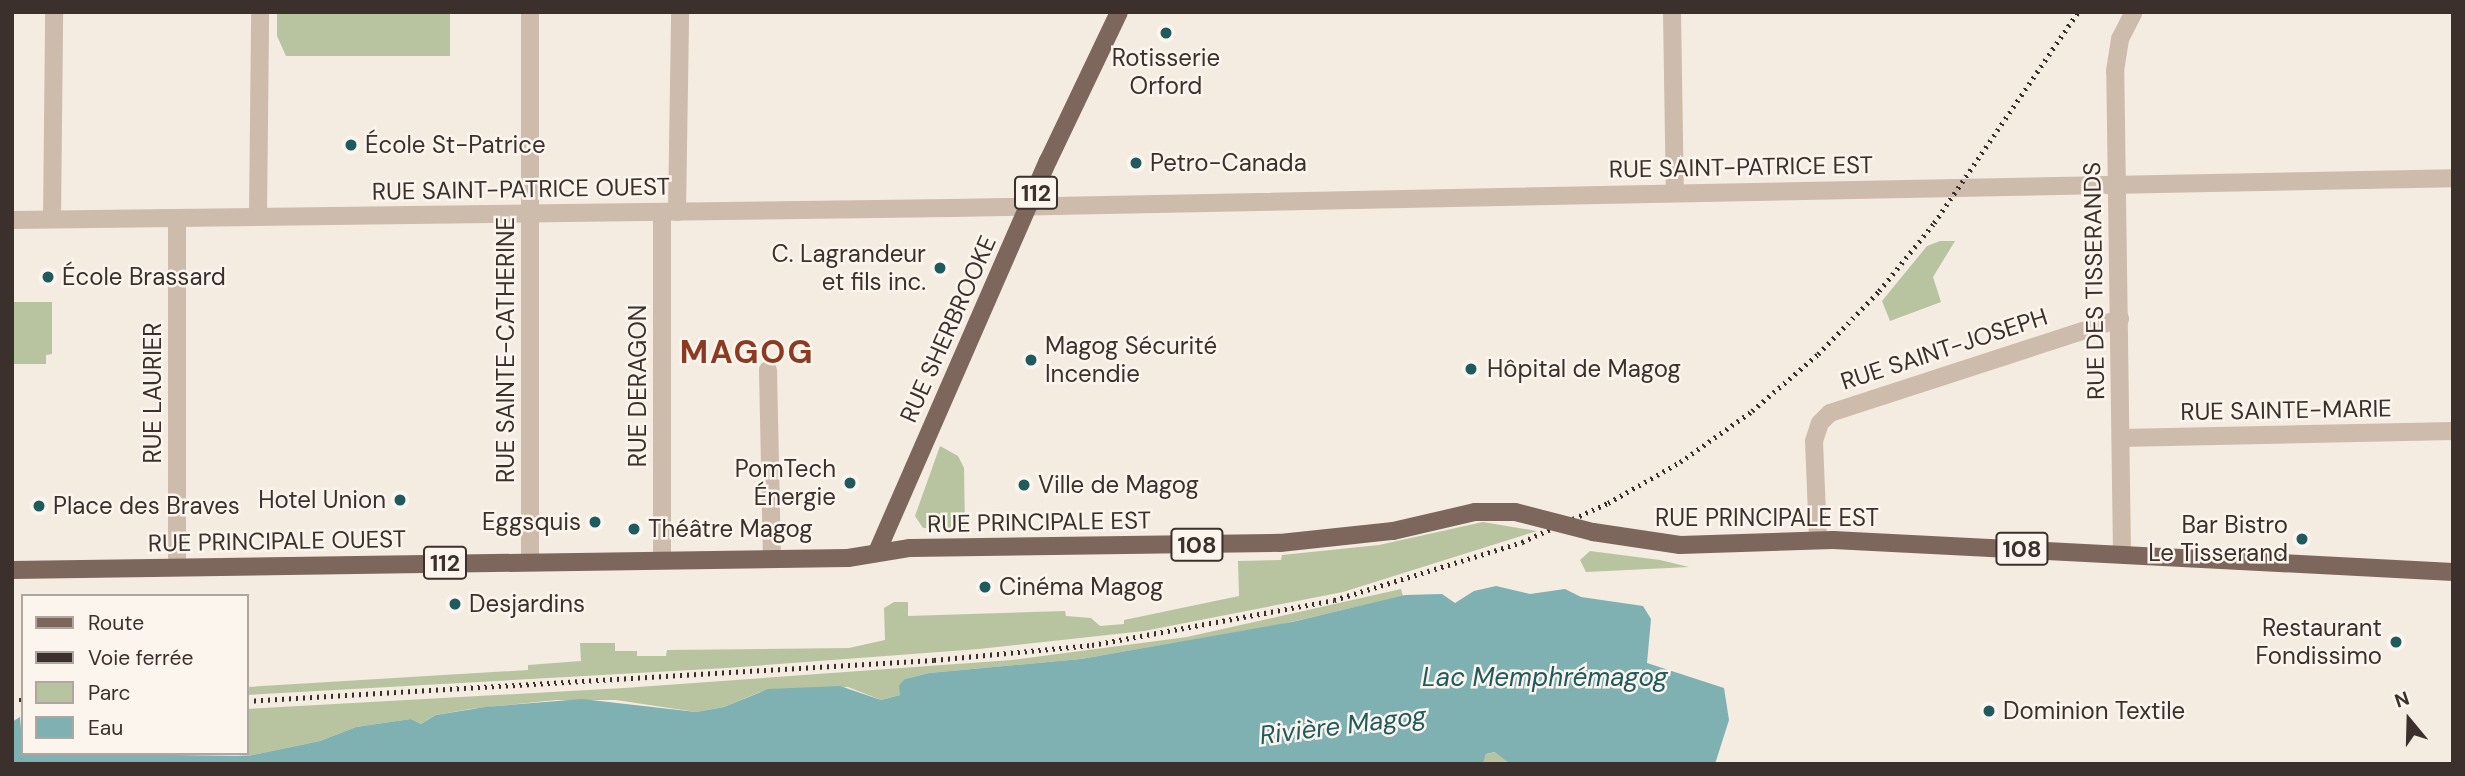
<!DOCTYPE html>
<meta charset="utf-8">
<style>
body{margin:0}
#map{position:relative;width:2465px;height:776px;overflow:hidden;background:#f4ebe1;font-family:"DM Sans",sans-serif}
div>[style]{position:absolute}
.green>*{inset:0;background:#b8c4a0}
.water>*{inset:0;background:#7fb0b2}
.minor>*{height:18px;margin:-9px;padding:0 9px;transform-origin:9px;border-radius:9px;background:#cdbbac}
.tertiary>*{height:18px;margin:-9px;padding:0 9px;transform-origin:9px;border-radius:9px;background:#cdbbac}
.primary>*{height:18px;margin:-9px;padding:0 9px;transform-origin:9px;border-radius:9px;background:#7d675c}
.rail>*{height:4.5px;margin-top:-2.25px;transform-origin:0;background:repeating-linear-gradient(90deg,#3b302b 0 2px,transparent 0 7px)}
.primary-bridge>*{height:18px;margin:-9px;padding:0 9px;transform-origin:9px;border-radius:9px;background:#7d675c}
.dots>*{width:19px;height:19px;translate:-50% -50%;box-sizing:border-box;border:4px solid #fbf5ee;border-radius:50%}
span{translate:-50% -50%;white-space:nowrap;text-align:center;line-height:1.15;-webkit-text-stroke:5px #fbf5ee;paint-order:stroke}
.shield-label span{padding:2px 5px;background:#fbf5ee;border:2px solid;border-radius:5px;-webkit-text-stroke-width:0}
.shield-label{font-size:23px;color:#3b302b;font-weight:700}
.poi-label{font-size:24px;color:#3b302b}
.left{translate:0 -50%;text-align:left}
.right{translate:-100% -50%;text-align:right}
.street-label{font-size:24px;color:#3b302b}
.water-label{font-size:26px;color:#1f5a5e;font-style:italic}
.district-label{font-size:32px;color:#8c3b22;font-weight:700;letter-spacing:2px}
.frame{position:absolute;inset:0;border:14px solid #3b302b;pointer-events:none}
.legend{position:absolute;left:21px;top:594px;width:228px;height:161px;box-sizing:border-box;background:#fbf5ee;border:2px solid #aea6a0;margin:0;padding:9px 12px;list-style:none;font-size:21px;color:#3b302b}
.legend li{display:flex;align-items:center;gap:14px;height:35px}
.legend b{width:35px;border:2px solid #aea6a0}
.north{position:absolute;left:2374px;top:685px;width:70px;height:70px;-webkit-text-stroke:5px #fbf5ee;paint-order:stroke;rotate:341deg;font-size:19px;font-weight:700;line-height:28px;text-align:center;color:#3b302b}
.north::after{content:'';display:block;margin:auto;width:24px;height:32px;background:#3b302b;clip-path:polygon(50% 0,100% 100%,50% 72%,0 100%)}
</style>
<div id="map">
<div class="green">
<div style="clip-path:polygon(277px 12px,450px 12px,450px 56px,286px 56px,277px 36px)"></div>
<div style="clip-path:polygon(1940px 241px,1955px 241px,1933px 277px,1941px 302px,1890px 321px,1882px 301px,1927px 246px)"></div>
<div style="clip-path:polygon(12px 302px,52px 302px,52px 354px,46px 355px,46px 364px,12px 364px)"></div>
<div style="clip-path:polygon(940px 446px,958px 456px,964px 468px,965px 528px,923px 528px,915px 516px)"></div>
<div style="clip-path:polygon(1483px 522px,1537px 531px,1343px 592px,1144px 631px,979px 649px,727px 668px,247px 695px,247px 687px,528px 670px,528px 665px,581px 661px,580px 643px,615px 643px,615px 651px,637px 651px,637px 656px,666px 656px,667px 650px,849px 648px,885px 640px,884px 608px,894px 602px,908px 602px,908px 616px,1065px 611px,1066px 616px,1091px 618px,1100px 626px,1124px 624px,1124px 620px,1239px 596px,1238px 561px,1281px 560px,1282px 555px,1379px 545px)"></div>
<div style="clip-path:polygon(1590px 551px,1660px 560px,1689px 567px,1586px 572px,1580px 560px)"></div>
<div style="clip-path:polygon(1401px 589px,1403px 596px,1278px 625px,1081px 659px,929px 673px,905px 679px,900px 695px,881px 700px,848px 687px,760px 692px,724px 707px,696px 712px,616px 700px,556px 700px,470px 709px,436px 715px,421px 724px,411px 719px,356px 727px,320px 741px,248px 756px,214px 753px,247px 753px,247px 709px,624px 688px,1012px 660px,1187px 637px)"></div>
<div style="clip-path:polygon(1496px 752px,1510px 764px,1483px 764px,1486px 754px)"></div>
</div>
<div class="water">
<div style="clip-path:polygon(1496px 586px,1530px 594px,1565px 589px,1581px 597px,1643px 606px,1651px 619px,1647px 663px,1724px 688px,1729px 720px,1715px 764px,1510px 764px,1495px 752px,1486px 754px,1483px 764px,12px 764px,12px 722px,20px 717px,23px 753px,248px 756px,320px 741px,356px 727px,411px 719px,421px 724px,436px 715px,485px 707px,582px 699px,696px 712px,724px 707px,768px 689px,840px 686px,881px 700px,900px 695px,899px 685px,905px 679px,929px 673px,1081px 659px,1292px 622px,1405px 595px,1442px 594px,1455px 603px,1474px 591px)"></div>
</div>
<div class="minor">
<div style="left:1672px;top:12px;width:181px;rotate:89.1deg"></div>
<div style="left:662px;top:212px;width:348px;rotate:90deg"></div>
<div style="left:677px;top:212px;width:200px;rotate:-89.1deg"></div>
<div style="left:258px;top:216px;width:204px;rotate:-89.4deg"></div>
<div style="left:52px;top:219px;width:207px;rotate:-89.4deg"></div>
<div style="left:768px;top:370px;width:189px;rotate:88.8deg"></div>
<div style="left:2121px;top:438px;width:332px;rotate:-1.2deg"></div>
<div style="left:1818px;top:540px;width:99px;rotate:-92.3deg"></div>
<div style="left:1814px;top:441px;width:19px;rotate:-72deg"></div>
<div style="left:1820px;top:423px;width:14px;rotate:-45deg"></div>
<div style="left:1830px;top:413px;width:305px;rotate:-18deg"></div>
<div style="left:2122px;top:554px;width:483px;rotate:-90.8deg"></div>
<div style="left:2115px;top:71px;width:32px;rotate:-81deg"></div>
<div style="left:2120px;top:39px;width:30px;rotate:-63deg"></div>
<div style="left:530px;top:562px;width:550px;rotate:-90deg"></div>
<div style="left:177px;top:567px;width:349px;rotate:-90deg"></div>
</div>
<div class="tertiary">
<div style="left:12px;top:220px;width:940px;rotate:-0.73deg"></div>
<div style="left:952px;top:208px;width:1501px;rotate:-1.14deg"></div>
</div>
<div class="primary">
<div style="left:1593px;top:532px;width:88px;rotate:8.5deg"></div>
<div style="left:1680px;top:545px;width:153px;rotate:-1.9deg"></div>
<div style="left:1833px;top:540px;width:621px;rotate:2.95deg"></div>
<div style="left:877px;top:552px;width:427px;rotate:-66.4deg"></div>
<div style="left:1048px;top:161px;width:165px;rotate:-64.5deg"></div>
<div style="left:12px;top:570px;width:836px;rotate:-0.82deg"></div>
<div style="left:848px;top:558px;width:63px;rotate:-9.2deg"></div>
<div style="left:910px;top:548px;width:370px;rotate:-0.8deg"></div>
<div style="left:1280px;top:543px;width:114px;rotate:-6.1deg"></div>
<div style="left:1393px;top:531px;width:84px;rotate:-13deg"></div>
<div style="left:1475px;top:512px;width:40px"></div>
</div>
<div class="rail">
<div style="left:12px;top:700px;width:11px"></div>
<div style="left:247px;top:701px;width:688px;rotate:-3.42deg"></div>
<div style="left:934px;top:660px;width:159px;rotate:-5.4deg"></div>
<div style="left:1092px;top:645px;width:246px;rotate:-10.5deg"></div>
<div style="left:1334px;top:600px;width:197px;rotate:-17.1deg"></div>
<div style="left:1522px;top:542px;width:94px;rotate:-24.4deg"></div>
<div style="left:1608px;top:503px;width:83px;rotate:-29.7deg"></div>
<div style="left:1680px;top:462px;width:88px;rotate:-35.3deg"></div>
<div style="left:1752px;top:411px;width:87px;rotate:-40.8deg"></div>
<div style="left:1818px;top:354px;width:88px;rotate:-45.9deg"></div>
<div style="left:1879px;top:291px;width:87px;rotate:-51deg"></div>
<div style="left:1934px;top:223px;width:255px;rotate:-55.7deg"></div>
</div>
<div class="primary-bridge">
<div style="left:1515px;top:512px;width:81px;rotate:14.4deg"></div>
</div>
<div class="dots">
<div style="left:1166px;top:33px;background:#1f5a5e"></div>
<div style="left:351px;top:145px;background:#1f5a5e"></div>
<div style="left:1136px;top:163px;background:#1f5a5e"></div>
<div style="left:940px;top:268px;background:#1f5a5e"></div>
<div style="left:48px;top:277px;background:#1f5a5e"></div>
<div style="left:1031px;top:360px;background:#1f5a5e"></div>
<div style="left:1471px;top:369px;background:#1f5a5e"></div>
<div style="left:850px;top:483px;background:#1f5a5e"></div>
<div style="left:1024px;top:485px;background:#1f5a5e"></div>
<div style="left:400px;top:500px;background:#1f5a5e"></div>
<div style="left:39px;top:506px;background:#1f5a5e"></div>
<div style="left:595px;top:522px;background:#1f5a5e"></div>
<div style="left:634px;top:529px;background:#1f5a5e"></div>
<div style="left:2302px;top:539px;background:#1f5a5e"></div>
<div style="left:985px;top:587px;background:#1f5a5e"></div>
<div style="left:455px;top:604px;background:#1f5a5e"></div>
<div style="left:2396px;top:642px;background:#1f5a5e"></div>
<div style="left:1989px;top:711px;background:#1f5a5e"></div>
</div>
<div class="shield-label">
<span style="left:1036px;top:193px">112</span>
<span style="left:1197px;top:545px">108</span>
<span style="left:2022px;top:549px">108</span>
<span style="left:445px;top:563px">112</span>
</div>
<div class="poi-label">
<span style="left:1166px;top:72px">Rotisserie<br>Orford</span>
<span class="left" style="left:365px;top:145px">École St-Patrice</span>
<span class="left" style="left:1150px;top:163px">Petro-Canada</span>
<span class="right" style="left:926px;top:268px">C. Lagrandeur<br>et fils inc.</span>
<span class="left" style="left:62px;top:277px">École Brassard</span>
<span class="left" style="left:1045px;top:360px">Magog Sécurité<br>Incendie</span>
<span class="left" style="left:1487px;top:369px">Hôpital de Magog</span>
<span class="right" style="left:836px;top:483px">PomTech<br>Énergie</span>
<span class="left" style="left:1038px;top:485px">Ville de Magog</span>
<span class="right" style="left:386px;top:500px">Hotel Union</span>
<span class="left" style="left:53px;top:506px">Place des Braves</span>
<span class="right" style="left:581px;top:522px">Eggsquis</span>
<span class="right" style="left:2288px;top:539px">Bar Bistro<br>Le Tisserand</span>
<span class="left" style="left:648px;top:529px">Théâtre Magog</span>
<span class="left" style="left:999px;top:587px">Cinéma Magog</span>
<span class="left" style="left:469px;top:604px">Desjardins</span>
<span class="right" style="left:2382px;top:642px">Restaurant<br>Fondissimo</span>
<span class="left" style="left:2003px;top:711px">Dominion Textile</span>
</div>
<div class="street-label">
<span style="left:1741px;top:167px;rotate:-1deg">RUE SAINT-PATRICE EST</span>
<span style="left:521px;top:189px;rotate:-1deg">RUE SAINT-PATRICE OUEST</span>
<span style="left:2094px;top:281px;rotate:-91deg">RUE DES TISSERANDS</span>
<span style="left:948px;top:329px;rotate:-66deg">RUE SHERBROOKE</span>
<span style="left:1944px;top:349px;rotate:-18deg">RUE SAINT-JOSEPH</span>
<span style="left:506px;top:350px;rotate:-90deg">RUE SAINTE-CATHERINE</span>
<span style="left:638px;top:386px;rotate:-90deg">RUE DERAGON</span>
<span style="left:153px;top:393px;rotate:-90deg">RUE LAURIER</span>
<span style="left:2286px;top:410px;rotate:-1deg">RUE SAINTE-MARIE</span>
<span style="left:1767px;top:518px">RUE PRINCIPALE EST</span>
<span style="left:1039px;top:522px;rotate:-1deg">RUE PRINCIPALE EST</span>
<span style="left:277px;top:541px;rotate:-1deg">RUE PRINCIPALE OUEST</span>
</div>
<div class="water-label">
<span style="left:1545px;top:678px">Lac Memphrémagog</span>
<span style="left:1343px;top:726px;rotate:-7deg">Rivière Magog</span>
</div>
<div class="district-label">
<span style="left:747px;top:352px">MAGOG</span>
</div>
<div class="frame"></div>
<ul class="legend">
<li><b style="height:9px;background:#7d675c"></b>Route</li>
<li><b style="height:9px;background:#3b302b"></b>Voie ferrée</li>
<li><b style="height:19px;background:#b8c4a0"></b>Parc</li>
<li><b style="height:19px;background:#7fb0b2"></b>Eau</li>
</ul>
<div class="north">N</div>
</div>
